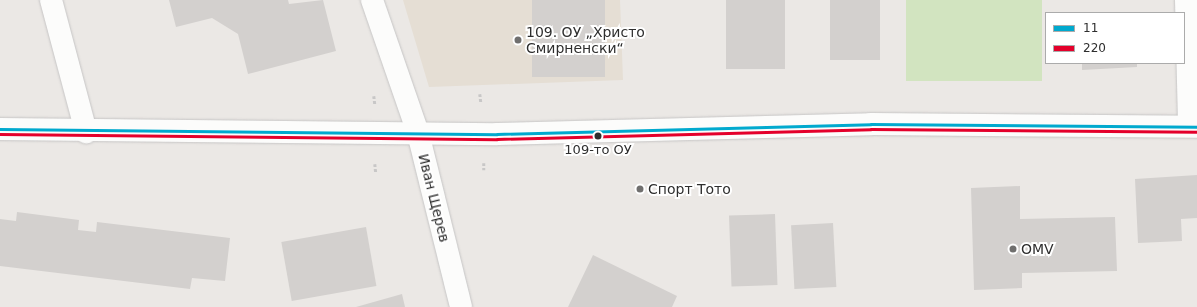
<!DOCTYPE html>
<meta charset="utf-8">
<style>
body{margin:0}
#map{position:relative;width:1197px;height:307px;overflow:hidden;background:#ebe8e5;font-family:"DejaVu Sans",sans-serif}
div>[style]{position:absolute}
.education>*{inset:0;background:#e5ded4}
.green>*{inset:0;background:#d2e4c0;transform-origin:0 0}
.building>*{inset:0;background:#d3d0ce;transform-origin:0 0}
.path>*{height:2.5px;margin-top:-1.25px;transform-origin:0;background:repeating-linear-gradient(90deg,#c8c7c7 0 3px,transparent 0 5px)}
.roads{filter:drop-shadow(0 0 1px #c6c5c5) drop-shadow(0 0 1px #c6c5c5)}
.street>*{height:22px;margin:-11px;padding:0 11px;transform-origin:11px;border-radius:11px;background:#fcfcfb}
.secondary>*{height:22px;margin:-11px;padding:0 11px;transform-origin:11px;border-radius:11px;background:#fcfcfb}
.bus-1>*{height:3px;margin:-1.5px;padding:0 1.5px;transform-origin:1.5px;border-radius:1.5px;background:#00a9ce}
.bus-2>*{height:3px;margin:-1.5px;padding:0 1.5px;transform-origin:1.5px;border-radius:1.5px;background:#e4002b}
.dots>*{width:11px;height:11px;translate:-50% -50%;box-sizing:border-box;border:2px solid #fff;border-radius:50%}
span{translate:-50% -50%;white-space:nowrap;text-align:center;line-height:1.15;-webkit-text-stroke:4px #fff;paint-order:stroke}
.bus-label{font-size:13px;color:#2e2e2e}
.poi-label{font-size:14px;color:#2e2e2e}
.left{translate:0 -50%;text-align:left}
.street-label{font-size:14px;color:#2e2e2e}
.legend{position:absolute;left:1045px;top:12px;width:140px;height:52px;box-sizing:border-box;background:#fff;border:1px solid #ababab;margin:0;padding:5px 7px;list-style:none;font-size:12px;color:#2e2e2e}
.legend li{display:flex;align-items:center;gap:8px;height:20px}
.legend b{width:20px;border:1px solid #ababab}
</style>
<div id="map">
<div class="education">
<div style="clip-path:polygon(403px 0,620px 0,623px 80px,429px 87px)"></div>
</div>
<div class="green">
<div style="left:906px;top:0;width:136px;height:81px"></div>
</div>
<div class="building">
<div style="clip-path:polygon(169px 0,288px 0,289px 4px,323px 0,336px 51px,248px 74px,238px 34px,212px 18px,176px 27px)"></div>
<div style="left:532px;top:0;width:73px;height:77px"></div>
<div style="left:726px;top:0;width:59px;height:69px"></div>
<div style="left:830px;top:0;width:50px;height:60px"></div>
<div style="clip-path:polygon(1082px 63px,1137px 63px,1137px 67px,1082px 70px)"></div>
<div style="clip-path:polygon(1197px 175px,1197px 218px,1181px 219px,1182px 241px,1138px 243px,1135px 179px)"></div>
<div style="clip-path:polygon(1020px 186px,1020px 219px,1115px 217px,1117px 271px,1022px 273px,1022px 288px,974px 290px,971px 188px)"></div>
<div style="clip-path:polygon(17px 212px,79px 220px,78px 230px,96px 232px,97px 222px,230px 238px,225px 281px,192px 278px,190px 289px,0 266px,0 219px,16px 221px)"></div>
<div style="left:775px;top:214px;width:71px;height:46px;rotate:88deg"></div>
<div style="left:833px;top:223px;width:64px;height:42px;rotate:87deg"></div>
<div style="left:366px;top:227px;width:60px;height:86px;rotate:80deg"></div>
<div style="clip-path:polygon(593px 255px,677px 296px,672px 307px,568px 307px)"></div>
<div style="clip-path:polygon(402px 294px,405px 307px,356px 307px)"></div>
</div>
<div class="path">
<div style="left:480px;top:94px;width:8px;rotate:83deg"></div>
<div style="left:374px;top:96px;width:8px;rotate:83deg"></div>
<div style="left:484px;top:163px;width:7px;rotate:90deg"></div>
<div style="left:375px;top:164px;width:9px;rotate:84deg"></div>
</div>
<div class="roads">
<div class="street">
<div style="left:51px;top:0;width:137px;rotate:75.1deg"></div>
<div style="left:372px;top:0;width:141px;rotate:70.9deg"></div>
<div style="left:418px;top:133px;width:179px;rotate:76.1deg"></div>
<div style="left:1186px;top:0;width:126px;rotate:88.6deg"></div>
</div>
<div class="secondary">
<div style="left:0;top:129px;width:497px;rotate:0.6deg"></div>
<div style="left:497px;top:134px;width:374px;rotate:-1.5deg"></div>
<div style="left:871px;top:124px;width:326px;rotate:0.5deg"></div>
</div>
</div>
<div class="bus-1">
<div style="left:0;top:129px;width:497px;rotate:0.6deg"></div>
<div style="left:497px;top:134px;width:374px;rotate:-1.5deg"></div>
<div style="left:871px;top:124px;width:326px;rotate:0.5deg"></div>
</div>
<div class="bus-2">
<div style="left:0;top:134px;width:497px;rotate:0.6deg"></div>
<div style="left:497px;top:139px;width:374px;rotate:-1.5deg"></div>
<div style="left:871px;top:129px;width:326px;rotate:0.5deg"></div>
</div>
<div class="dots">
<div style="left:518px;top:40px;background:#706f6e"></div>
<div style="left:598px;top:136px;background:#2e2e2e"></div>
<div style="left:640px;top:189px;background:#706f6e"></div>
<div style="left:1013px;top:249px;background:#706f6e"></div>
</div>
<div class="bus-label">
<span style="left:598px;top:150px">109-то ОУ</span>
</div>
<div class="poi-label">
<span class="left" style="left:526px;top:40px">109. ОУ „Христо<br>Смирненски“</span>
<span class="left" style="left:648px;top:189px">Спорт Тото</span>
<span class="left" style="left:1021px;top:249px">OMV</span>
</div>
<div class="street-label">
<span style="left:434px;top:198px;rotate:76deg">Иван Щерев</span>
</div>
<ul class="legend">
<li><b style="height:5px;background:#00a9ce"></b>11</li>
<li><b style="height:5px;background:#e4002b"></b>220</li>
</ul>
</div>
